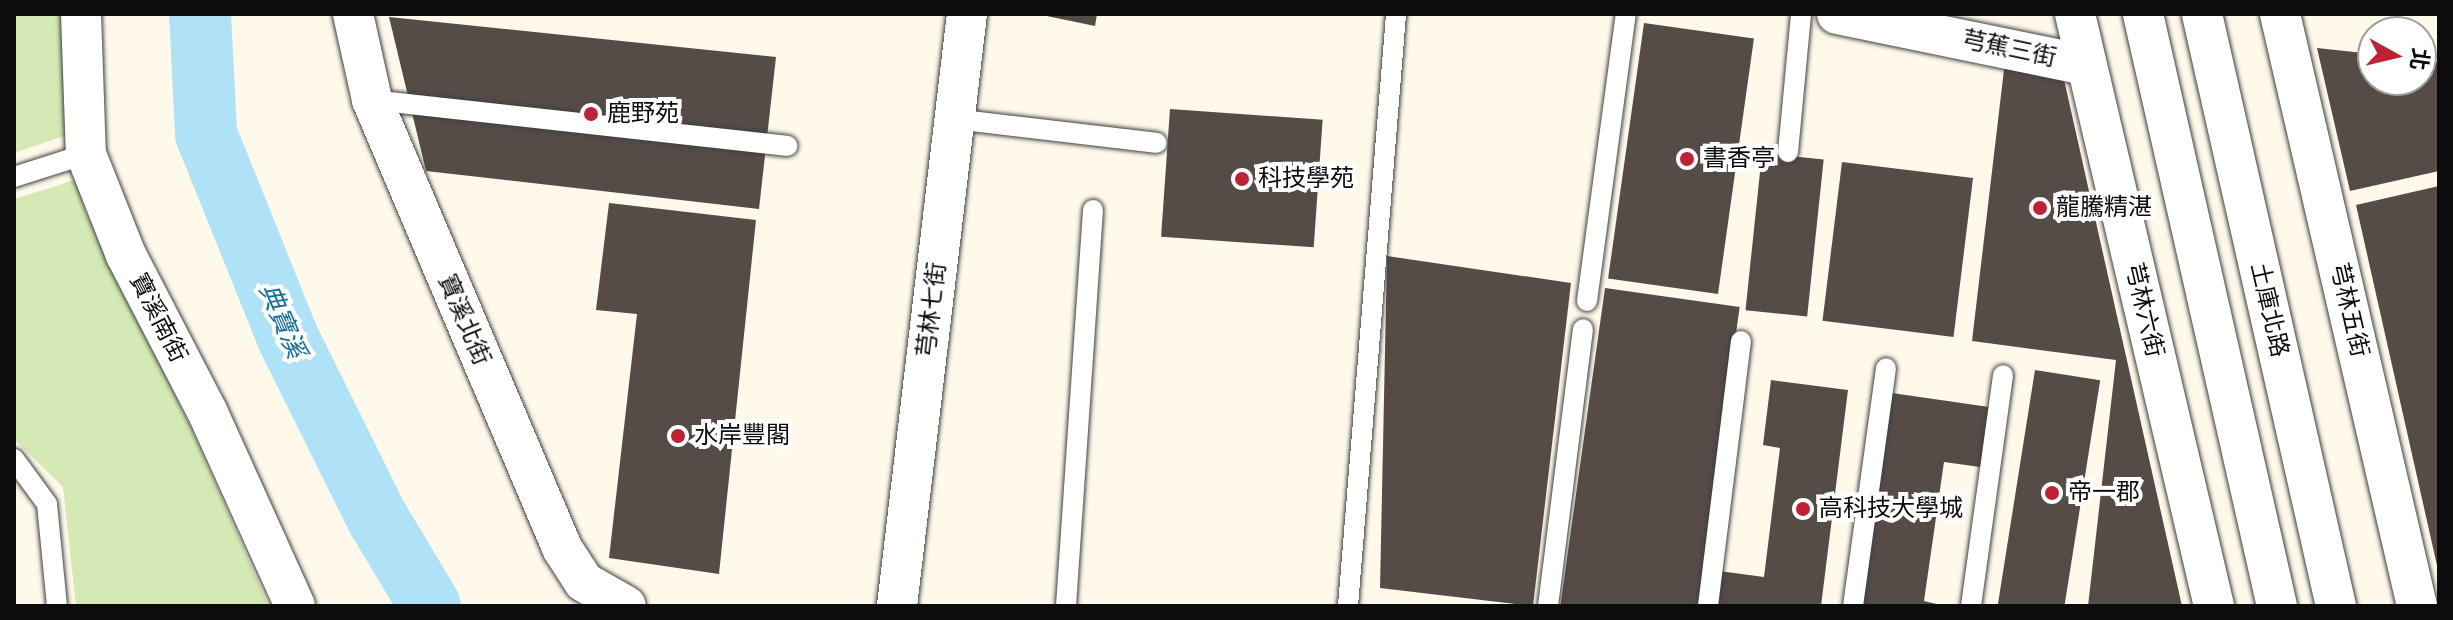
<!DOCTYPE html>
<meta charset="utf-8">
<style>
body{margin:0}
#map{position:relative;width:2453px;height:620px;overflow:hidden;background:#fff9eb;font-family:Bitter,"Noto Sans TC",serif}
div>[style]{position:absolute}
.green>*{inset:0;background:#d4e9b4}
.river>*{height:62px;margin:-31px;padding:0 31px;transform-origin:31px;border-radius:31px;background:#afe1f7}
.building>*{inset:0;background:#554c48;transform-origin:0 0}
.roads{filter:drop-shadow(0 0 2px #3f3f3f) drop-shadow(0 0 2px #3f3f3f)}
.lane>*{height:20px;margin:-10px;padding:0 10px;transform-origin:10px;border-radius:10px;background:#fff}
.street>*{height:40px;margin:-20px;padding:0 20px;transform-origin:20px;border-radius:20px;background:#fff}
.dots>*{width:22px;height:22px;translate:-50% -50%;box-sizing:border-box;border:4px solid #fff;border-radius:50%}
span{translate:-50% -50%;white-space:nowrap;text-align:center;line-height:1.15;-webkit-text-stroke:8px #fff;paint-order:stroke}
.street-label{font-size:24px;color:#0c0c0c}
.poi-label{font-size:24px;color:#0c0c0c}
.left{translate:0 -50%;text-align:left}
.water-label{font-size:26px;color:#136d9f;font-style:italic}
.frame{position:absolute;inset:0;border:16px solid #0c0c0c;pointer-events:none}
.north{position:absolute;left:2357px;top:16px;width:80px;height:80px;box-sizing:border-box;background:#fff;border:2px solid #9e9e9e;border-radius:50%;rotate:98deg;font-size:22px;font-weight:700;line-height:32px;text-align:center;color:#0c0c0c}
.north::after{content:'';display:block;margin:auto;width:28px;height:36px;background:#be2235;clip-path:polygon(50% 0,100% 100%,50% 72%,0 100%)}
</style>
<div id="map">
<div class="green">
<div style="clip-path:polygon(14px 14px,69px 14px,94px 126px,14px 153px)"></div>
<div style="clip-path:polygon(75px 180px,86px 213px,190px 426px,269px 606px,76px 606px,63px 487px,14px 439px,14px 199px)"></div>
</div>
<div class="river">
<div style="left:200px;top:14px;width:120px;rotate:87.1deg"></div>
<div style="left:206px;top:134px;width:218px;rotate:68.1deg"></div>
<div style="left:287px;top:336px;width:204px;rotate:63.6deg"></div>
<div style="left:378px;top:519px;width:101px;rotate:59.1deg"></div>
</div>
<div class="building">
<div style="clip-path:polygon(1037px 14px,1097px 14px,1095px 26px)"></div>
<div style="clip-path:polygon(389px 17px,776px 57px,759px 209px,426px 171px)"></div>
<div style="left:1644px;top:23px;width:111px;height:258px;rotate:8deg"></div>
<div style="clip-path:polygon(2317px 48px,2373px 54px,2373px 80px,2421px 80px,2421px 60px,2439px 62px,2439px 171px,2350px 191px)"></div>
<div style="clip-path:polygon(2005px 61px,2063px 75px,2182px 606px,2088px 606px,2116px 360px,1972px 341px)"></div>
<div style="left:1170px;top:109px;width:153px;height:128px;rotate:4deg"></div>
<div style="left:1762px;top:153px;width:62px;height:158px;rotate:6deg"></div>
<div style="left:1842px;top:162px;width:132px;height:160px;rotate:7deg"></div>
<div style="clip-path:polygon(2439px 186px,2439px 570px,2438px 570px,2356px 205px)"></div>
<div style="clip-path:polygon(609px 203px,756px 220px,719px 574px,609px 558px,637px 314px,596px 310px)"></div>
<div style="clip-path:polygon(1387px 256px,1571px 283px,1533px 606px,1380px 588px)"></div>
<div style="left:1605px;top:288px;width:136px;height:320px;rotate:8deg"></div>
<div style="left:2035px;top:370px;width:66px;height:238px;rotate:9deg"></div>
<div style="clip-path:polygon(1771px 380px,1848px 390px,1821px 606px,1715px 606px,1719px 571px,1764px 577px,1780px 448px,1763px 445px)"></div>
<div style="clip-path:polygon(1892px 393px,1996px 408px,1987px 468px,1944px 462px,1924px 601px,1945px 606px,1862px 606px)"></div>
</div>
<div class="roads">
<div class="lane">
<div style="left:372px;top:100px;width:418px;rotate:6.3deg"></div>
<div style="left:954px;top:119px;width:204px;rotate:6.7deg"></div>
<div style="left:1788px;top:152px;width:139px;rotate:-84.6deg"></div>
<div style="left:14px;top:177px;width:76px;rotate:-17.7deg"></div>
<div style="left:1587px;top:301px;width:290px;rotate:-82.3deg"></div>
<div style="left:14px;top:459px;width:56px;rotate:53.7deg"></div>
<div style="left:47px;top:504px;width:102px;rotate:84.4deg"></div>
<div style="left:1066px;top:606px;width:397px;rotate:-86.1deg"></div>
<div style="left:1348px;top:606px;width:594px;rotate:-85.36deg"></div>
<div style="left:1548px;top:606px;width:279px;rotate:-82.8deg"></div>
<div style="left:1708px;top:606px;width:267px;rotate:-82.9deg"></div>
<div style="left:1853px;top:606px;width:240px;rotate:-82.1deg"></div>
<div style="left:1971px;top:606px;width:233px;rotate:-82.1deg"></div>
</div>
<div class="street">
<div style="left:81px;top:14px;width:140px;rotate:88deg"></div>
<div style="left:86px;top:154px;width:109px;rotate:68.4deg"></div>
<div style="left:126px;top:255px;width:176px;rotate:62.6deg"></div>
<div style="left:207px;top:411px;width:214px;rotate:65.7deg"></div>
<div style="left:353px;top:14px;width:88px;rotate:77.5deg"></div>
<div style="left:372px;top:100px;width:487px;rotate:67deg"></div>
<div style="left:562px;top:548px;width:40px;rotate:57.1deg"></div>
<div style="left:584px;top:582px;width:48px;rotate:29.7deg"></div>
<div style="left:1837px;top:14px;width:254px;rotate:11.6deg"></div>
<div style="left:2075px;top:14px;width:608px;rotate:76.79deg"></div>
<div style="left:2143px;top:14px;width:607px;rotate:77.25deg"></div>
<div style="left:2202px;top:14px;width:607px;rotate:77.25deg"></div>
<div style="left:2280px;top:14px;width:608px;rotate:76.97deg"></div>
<div style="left:897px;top:606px;width:596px;rotate:-83.26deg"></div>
</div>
</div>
<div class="dots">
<div style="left:591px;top:114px;background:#be2235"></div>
<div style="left:1687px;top:159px;background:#be2235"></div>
<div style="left:1242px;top:179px;background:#be2235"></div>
<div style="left:2040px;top:208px;background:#be2235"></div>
<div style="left:678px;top:436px;background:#be2235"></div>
<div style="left:2052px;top:493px;background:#be2235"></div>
<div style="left:1803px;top:509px;background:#be2235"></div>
</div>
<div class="street-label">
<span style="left:2009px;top:49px;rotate:12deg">芎蕉三街</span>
<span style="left:932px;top:310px;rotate:-83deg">芎林七街</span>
<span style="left:2144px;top:310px;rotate:77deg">芎林六街</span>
<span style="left:2269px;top:310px;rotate:77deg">土庫北路</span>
<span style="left:2349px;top:310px;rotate:77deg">芎林五街</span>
<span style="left:158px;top:318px;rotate:63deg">寶溪南街</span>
<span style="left:464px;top:320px;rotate:67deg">寶溪北街</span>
</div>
<div class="poi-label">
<span class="left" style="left:607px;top:114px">鹿野苑</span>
<span class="left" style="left:1703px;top:159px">書香亭</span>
<span class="left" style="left:1258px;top:179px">科技學苑</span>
<span class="left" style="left:2056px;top:208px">龍騰精湛</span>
<span class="left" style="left:694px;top:436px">水岸豐閣</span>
<span class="left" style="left:2068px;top:493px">帝一郡</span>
<span class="left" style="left:1819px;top:509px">高科技大學城</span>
</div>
<div class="water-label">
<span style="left:282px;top:321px;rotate:67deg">典寶溪</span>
</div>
<div class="frame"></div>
<div class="north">北</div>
</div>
